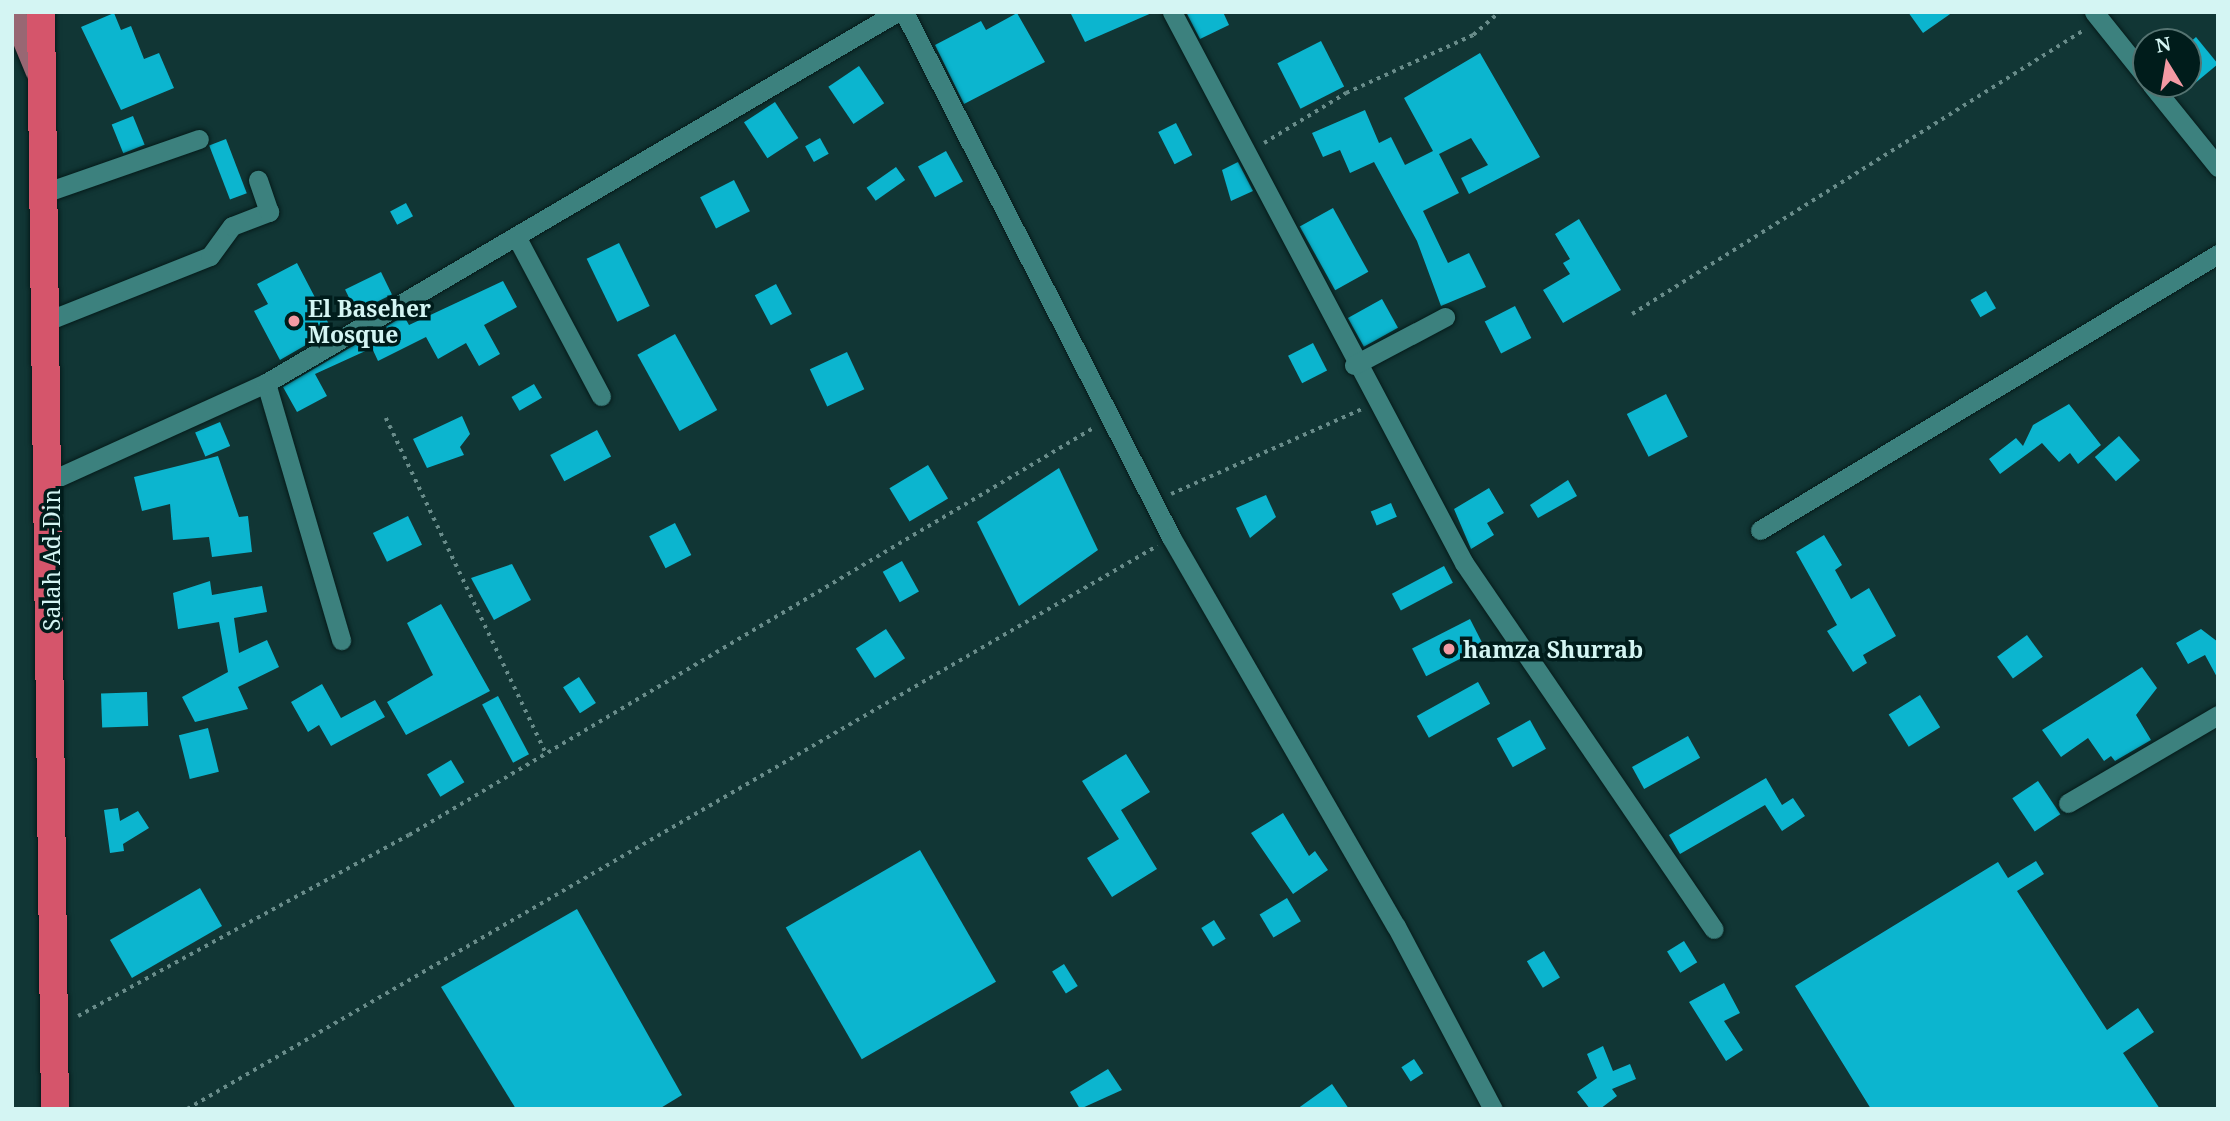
<!DOCTYPE html>
<style>
body{margin:0}
#map{position:relative;width:2230px;height:1121px;overflow:hidden;background:#113635;font-family:"Noto Serif",serif}
div>[style]{position:absolute}
.building>*{inset:0;background:#0cb5cf;transform-origin:0 0}
.path>*{height:3.5px;margin-top:-1.75px;transform-origin:0;background:repeating-linear-gradient(90deg,#698c8a 0 3.5px,transparent 0 8.5px)}
.roads{filter:drop-shadow(0 0 2px #061b1a) drop-shadow(0 0 2px #061b1a)}
.minor>*{height:19px;margin:-9.5px;padding:0 9.5px;transform-origin:9.5px;border-radius:9.5px;background:#3c817e}
.major>*{height:24px;margin:-12px;padding:0 12px;transform-origin:12px;border-radius:12px;background:#986773}
.highway>*{height:28px;margin:-14px;padding:0 14px;transform-origin:14px;border-radius:14px;background:#d5556b}
.dots>*{width:19px;height:19px;translate:-50% -50%;box-sizing:border-box;border:4px solid #001c1b;border-radius:50%}
span{translate:-50% -50%;white-space:nowrap;text-align:center;line-height:1.15;-webkit-text-stroke:7px #001c1b;paint-order:stroke}
.poi-label{font-size:23px;color:#d4f5f3;font-weight:700}
.left{translate:0 -50%;text-align:left}
.street-label{font-size:23px;color:#d4f5f3}
.frame{position:absolute;inset:0;border:14px solid #d4f5f3;pointer-events:none}
.north{position:absolute;left:2132px;top:28px;width:70px;height:70px;box-sizing:border-box;background:#001c1b;border:2px solid #557371;border-radius:50%;rotate:349deg;font-size:19px;font-weight:700;line-height:28px;text-align:center;color:#d4f5f3}
.north::after{content:'';display:block;margin:auto;width:24px;height:32px;background:#f49aa4;clip-path:polygon(50% 0,100% 100%,50% 72%,0 100%)}
</style>
<div id="map">
<div class="building">
<div style="clip-path:polygon(1070px 12px,1154px 12px,1085px 42px)"></div>
<div style="clip-path:polygon(1186px 12px,1223px 12px,1229px 25px,1200px 39px)"></div>
<div style="clip-path:polygon(1908px 12px,1953px 12px,1923px 33px)"></div>
<div style="clip-path:polygon(114px 13px,121px 30px,131px 26px,144px 59px,159px 53px,174px 88px,121px 110px,81px 27px)"></div>
<div style="clip-path:polygon(1017px 13px,1045px 62px,964px 104px,935px 45px,981px 21px,986px 30px)"></div>
<div style="clip-path:polygon(2196px 37px,2218px 64px,2188px 89px,2188px 44px)"></div>
<div style="left:1321px;top:41px;width:51px;height:49px;rotate:63deg"></div>
<div style="clip-path:polygon(1480px 53px,1540px 157px,1469px 194px,1461px 178px,1488px 165px,1471px 138px,1439px 154px,1459px 193px,1423px 211px,1448px 263px,1469px 253px,1486px 287px,1441px 306px,1417px 241px,1374px 162px,1350px 173px,1340px 150px,1323px 157px,1312px 133px,1365px 110px,1379px 143px,1391px 137px,1405px 165px,1433px 151px,1404px 98px)"></div>
<div style="left:859px;top:66px;width:45px;height:37px;rotate:56deg"></div>
<div style="left:775px;top:102px;width:43px;height:37px;rotate:57deg"></div>
<div style="left:133px;top:116px;width:31px;height:23px;rotate:68deg"></div>
<div style="left:1176px;top:123px;width:36px;height:20px;rotate:63deg"></div>
<div style="left:820px;top:138px;width:18px;height:17px;rotate:61deg"></div>
<div style="left:226px;top:139px;width:58px;height:18px;rotate:69deg"></div>
<div style="left:946px;top:151px;width:35px;height:32px;rotate:61deg"></div>
<div style="clip-path:polygon(1238px 162px,1253px 191px,1231px 201px,1222px 170px)"></div>
<div style="left:896px;top:167px;width:16px;height:36px;rotate:55deg"></div>
<div style="left:734px;top:180px;width:35px;height:38px;rotate:63deg"></div>
<div style="left:406px;top:203px;width:15px;height:18px;rotate:62deg"></div>
<div style="left:1333px;top:208px;width:73px;height:38px;rotate:61deg"></div>
<div style="clip-path:polygon(1579px 219px,1621px 290px,1563px 323px,1543px 290px,1570px 274px,1563px 263px,1570px 259px,1555px 234px)"></div>
<div style="left:619px;top:243px;width:70px;height:36px;rotate:64deg"></div>
<div style="clip-path:polygon(297px 263px,332px 330px,280px 360px,254px 311px,268px 304px,257px 284px)"></div>
<div style="left:381px;top:272px;width:25px;height:40px;rotate:64deg"></div>
<div style="clip-path:polygon(503px 281px,517px 307px,484px 325px,500px 354px,479px 366px,466px 343px,438px 359px,426px 337px,378px 361px,372px 348px,315px 374px,327px 396px,297px 412px,283px 387px,404px 316px,409px 325px)"></div>
<div style="left:776px;top:284px;width:34px;height:24px;rotate:62deg"></div>
<div style="left:1986px;top:291px;width:20px;height:18px;rotate:60deg"></div>
<div style="left:1382px;top:299px;width:33px;height:39px;rotate:61deg"></div>
<div style="left:1515px;top:306px;width:36px;height:34px;rotate:63deg"></div>
<div style="left:675px;top:334px;width:87px;height:43px;rotate:61deg"></div>
<div style="left:1313px;top:343px;width:31px;height:28px;rotate:63deg"></div>
<div style="left:847px;top:352px;width:41px;height:41px;rotate:65deg"></div>
<div style="left:534px;top:384px;width:16px;height:26px;rotate:60deg"></div>
<div style="left:1666px;top:394px;width:48px;height:44px;rotate:63deg"></div>
<div style="clip-path:polygon(2069px 404px,2101px 445px,2078px 464px,2070px 453px,2059px 462px,2042px 443px,2000px 474px,1989px 459px,2016px 438px,2023px 446px,2033px 425px)"></div>
<div style="clip-path:polygon(462px 416px,470px 434px,460px 447px,464px 455px,427px 468px,413px 439px)"></div>
<div style="left:220px;top:422px;width:26px;height:27px;rotate:67deg"></div>
<div style="left:597px;top:430px;width:30px;height:53px;rotate:62deg"></div>
<div style="left:2119px;top:436px;width:32px;height:32px;rotate:49deg"></div>
<div style="clip-path:polygon(218px 456px,239px 517px,248px 516px,252px 552px,212px 557px,209px 537px,173px 540px,170px 504px,142px 511px,134px 477px)"></div>
<div style="left:928px;top:465px;width:39px;height:45px;rotate:59deg"></div>
<div style="clip-path:polygon(1059px 468px,1098px 550px,1019px 606px,977px 522px)"></div>
<div style="clip-path:polygon(1568px 480px,1577px 496px,1538px 518px,1530px 505px)"></div>
<div style="clip-path:polygon(1489px 488px,1504px 513px,1487px 523px,1494px 535px,1471px 549px,1454px 509px)"></div>
<div style="clip-path:polygon(1266px 495px,1276px 517px,1250px 538px,1236px 508px)"></div>
<div style="left:1391px;top:503px;width:15px;height:22px;rotate:67deg"></div>
<div style="left:408px;top:516px;width:32px;height:39px;rotate:64deg"></div>
<div style="left:675px;top:523px;width:36px;height:29px;rotate:63deg"></div>
<div style="clip-path:polygon(1824px 535px,1842px 565px,1835px 570px,1851px 599px,1869px 588px,1896px 636px,1863px 655px,1867px 663px,1853px 672px,1827px 631px,1837px 625px,1796px 552px)"></div>
<div style="left:902px;top:561px;width:35px;height:22px;rotate:61deg"></div>
<div style="clip-path:polygon(512px 564px,531px 600px,494px 620px,471px 578px)"></div>
<div style="left:1444px;top:566px;width:19px;height:59px;rotate:62deg"></div>
<div style="clip-path:polygon(210px 581px,212px 595px,262px 586px,267px 612px,234px 618px,239px 653px,267px 640px,279px 667px,238px 687px,248px 709px,195px 722px,182px 697px,228px 672px,226px 661px,219px 622px,178px 629px,173px 593px)"></div>
<div style="clip-path:polygon(441px 604px,490px 691px,406px 735px,387px 702px,433px 675px,407px 623px)"></div>
<div style="left:1470px;top:619px;width:31px;height:65px;rotate:63deg"></div>
<div style="left:886px;top:629px;width:35px;height:36px;rotate:57deg"></div>
<div style="clip-path:polygon(2201px 629px,2218px 642px,2218px 679px,2205px 655px,2188px 664px,2176px 643px)"></div>
<div style="left:2027px;top:635px;width:27px;height:37px;rotate:54deg"></div>
<div style="clip-path:polygon(2142px 667px,2157px 688px,2136px 715px,2151px 740px,2115px 761px,2111px 756px,2104px 761px,2088px 738px,2061px 757px,2042px 730px)"></div>
<div style="left:579px;top:677px;width:31px;height:19px;rotate:57deg"></div>
<div style="left:1478px;top:682px;width:25px;height:70px;rotate:61deg"></div>
<div style="clip-path:polygon(322px 684px,341px 718px,375px 700px,385px 717px,331px 746px,319px 725px,308px 732px,291px 702px)"></div>
<div style="left:147px;top:692px;width:34px;height:46px;rotate:88deg"></div>
<div style="left:1920px;top:695px;width:38px;height:37px;rotate:58deg"></div>
<div style="left:498px;top:696px;width:66px;height:18px;rotate:62deg"></div>
<div style="left:1530px;top:720px;width:33px;height:38px;rotate:61deg"></div>
<div style="left:208px;top:728px;width:45px;height:30px;rotate:76deg"></div>
<div style="left:1688px;top:736px;width:25px;height:64px;rotate:61deg"></div>
<div style="clip-path:polygon(1126px 754px,1150px 792px,1121px 810px,1157px 869px,1112px 897px,1087px 858px,1119px 839px,1082px 781px)"></div>
<div style="left:451px;top:760px;width:26px;height:28px;rotate:59deg"></div>
<div style="clip-path:polygon(1766px 778px,1782px 805px,1793px 798px,1805px 816px,1782px 831px,1765px 805px,1680px 854px,1669px 835px)"></div>
<div style="left:2038px;top:781px;width:40px;height:31px;rotate:56deg"></div>
<div style="clip-path:polygon(118px 808px,120px 821px,138px 811px,149px 828px,123px 844px,124px 851px,110px 853px,104px 810px)"></div>
<div style="clip-path:polygon(1283px 813px,1309px 856px,1315px 851px,1328px 870px,1293px 894px,1251px 833px)"></div>
<div style="left:920px;top:850px;width:152px;height:155px;rotate:60deg"></div>
<div style="clip-path:polygon(2036px 861px,2044px 874px,2017px 891px,2107px 1030px,2138px 1008px,2154px 1032px,2123px 1053px,2160px 1109px,1871px 1109px,1795px 986px,1998px 862px,2008px 878px)"></div>
<div style="left:200px;top:888px;width:44px;height:104px;rotate:60deg"></div>
<div style="left:1287px;top:898px;width:27px;height:32px;rotate:59deg"></div>
<div style="clip-path:polygon(577px 909px,682px 1095px,659px 1109px,516px 1109px,441px 987px)"></div>
<div style="left:1214px;top:920px;width:22px;height:15px;rotate:58deg"></div>
<div style="left:1684px;top:941px;width:25px;height:20px;rotate:58deg"></div>
<div style="left:1544px;top:951px;width:31px;height:20px;rotate:59deg"></div>
<div style="left:1064px;top:964px;width:26px;height:14px;rotate:58deg"></div>
<div style="clip-path:polygon(1724px 983px,1740px 1013px,1724px 1021px,1743px 1050px,1726px 1061px,1689px 1002px)"></div>
<div style="clip-path:polygon(1603px 1046px,1613px 1071px,1630px 1064px,1636px 1079px,1612px 1089px,1617px 1096px,1600px 1109px,1590px 1109px,1577px 1092px,1597px 1078px,1587px 1054px)"></div>
<div style="left:1414px;top:1059px;width:17px;height:15px;rotate:57deg"></div>
<div style="clip-path:polygon(1108px 1069px,1122px 1090px,1080px 1109px,1070px 1092px)"></div>
<div style="clip-path:polygon(1332px 1084px,1349px 1109px,1297px 1109px)"></div>
</div>
<div class="path">
<div style="left:1264px;top:143px;width:96px;rotate:-31.4deg"></div>
<div style="left:1346px;top:93px;width:140px;rotate:-24.5deg"></div>
<div style="left:1473px;top:35px;width:35px;rotate:-41deg"></div>
<div style="left:1632px;top:314px;width:534px;rotate:-32.14deg"></div>
<div style="left:386px;top:418px;width:372px;rotate:64.5deg"></div>
<div style="left:1171px;top:494px;width:209px;rotate:-24deg"></div>
<div style="left:78px;top:1016px;width:377px;rotate:-28.7deg"></div>
<div style="left:409px;top:835px;width:798px;rotate:-30.74deg"></div>
<div style="left:187px;top:1109px;width:1122px;rotate:-30.13deg"></div>
</div>
<div class="roads">
<div class="minor">
<div style="left:904px;top:12px;width:589px;rotate:63.04deg"></div>
<div style="left:1171px;top:537px;width:449px;rotate:60deg"></div>
<div style="left:1396px;top:926px;width:207px;rotate:62.1deg"></div>
<div style="left:1172px;top:12px;width:624px;rotate:62.08deg"></div>
<div style="left:1464px;top:563px;width:443px;rotate:55.7deg"></div>
<div style="left:2094px;top:12px;width:83px;rotate:51.3deg"></div>
<div style="left:2151px;top:84px;width:107px;rotate:51.1deg"></div>
<div style="left:44px;top:193px;width:164px;rotate:-19.2deg"></div>
<div style="left:517px;top:238px;width:179px;rotate:62deg"></div>
<div style="left:47px;top:321px;width:175px;rotate:-21.7deg"></div>
<div style="left:210px;top:256px;width:37px;rotate:-54deg"></div>
<div style="left:232px;top:226px;width:40px;rotate:-21deg"></div>
<div style="left:269px;top:212px;width:34px;rotate:-109deg"></div>
<div style="left:1354px;top:365px;width:103px;rotate:-27.8deg"></div>
<div style="left:266px;top:383px;width:268px;rotate:73.7deg"></div>
<div style="left:50px;top:481px;width:237px;rotate:-24.4deg"></div>
<div style="left:266px;top:383px;width:732px;rotate:-30.45deg"></div>
<div style="left:1760px;top:530px;width:535px;rotate:-31.07deg"></div>
<div style="left:2068px;top:803px;width:174px;rotate:-30.4deg"></div>
</div>
<div class="major">
<div style="left:13px;top:12px;width:63px;rotate:67.5deg"></div>
</div>
<div class="highway">
<div style="left:41px;top:12px;width:1097px;rotate:89.27deg"></div>
</div>
</div>
<div class="dots">
<div style="left:294px;top:321px;background:#f49aa4"></div>
<div style="left:1449px;top:649px;background:#f49aa4"></div>
</div>
<div class="poi-label">
<span class="left" style="left:308px;top:321px">El Baseher<br>Mosque</span>
<span class="left" style="left:1463px;top:649px">hamza Shurrab</span>
</div>
<div class="street-label">
<span style="left:51px;top:560px;rotate:-90deg">Salah Ad-Din</span>
</div>
<div class="frame"></div>
<div class="north">N</div>
</div>
